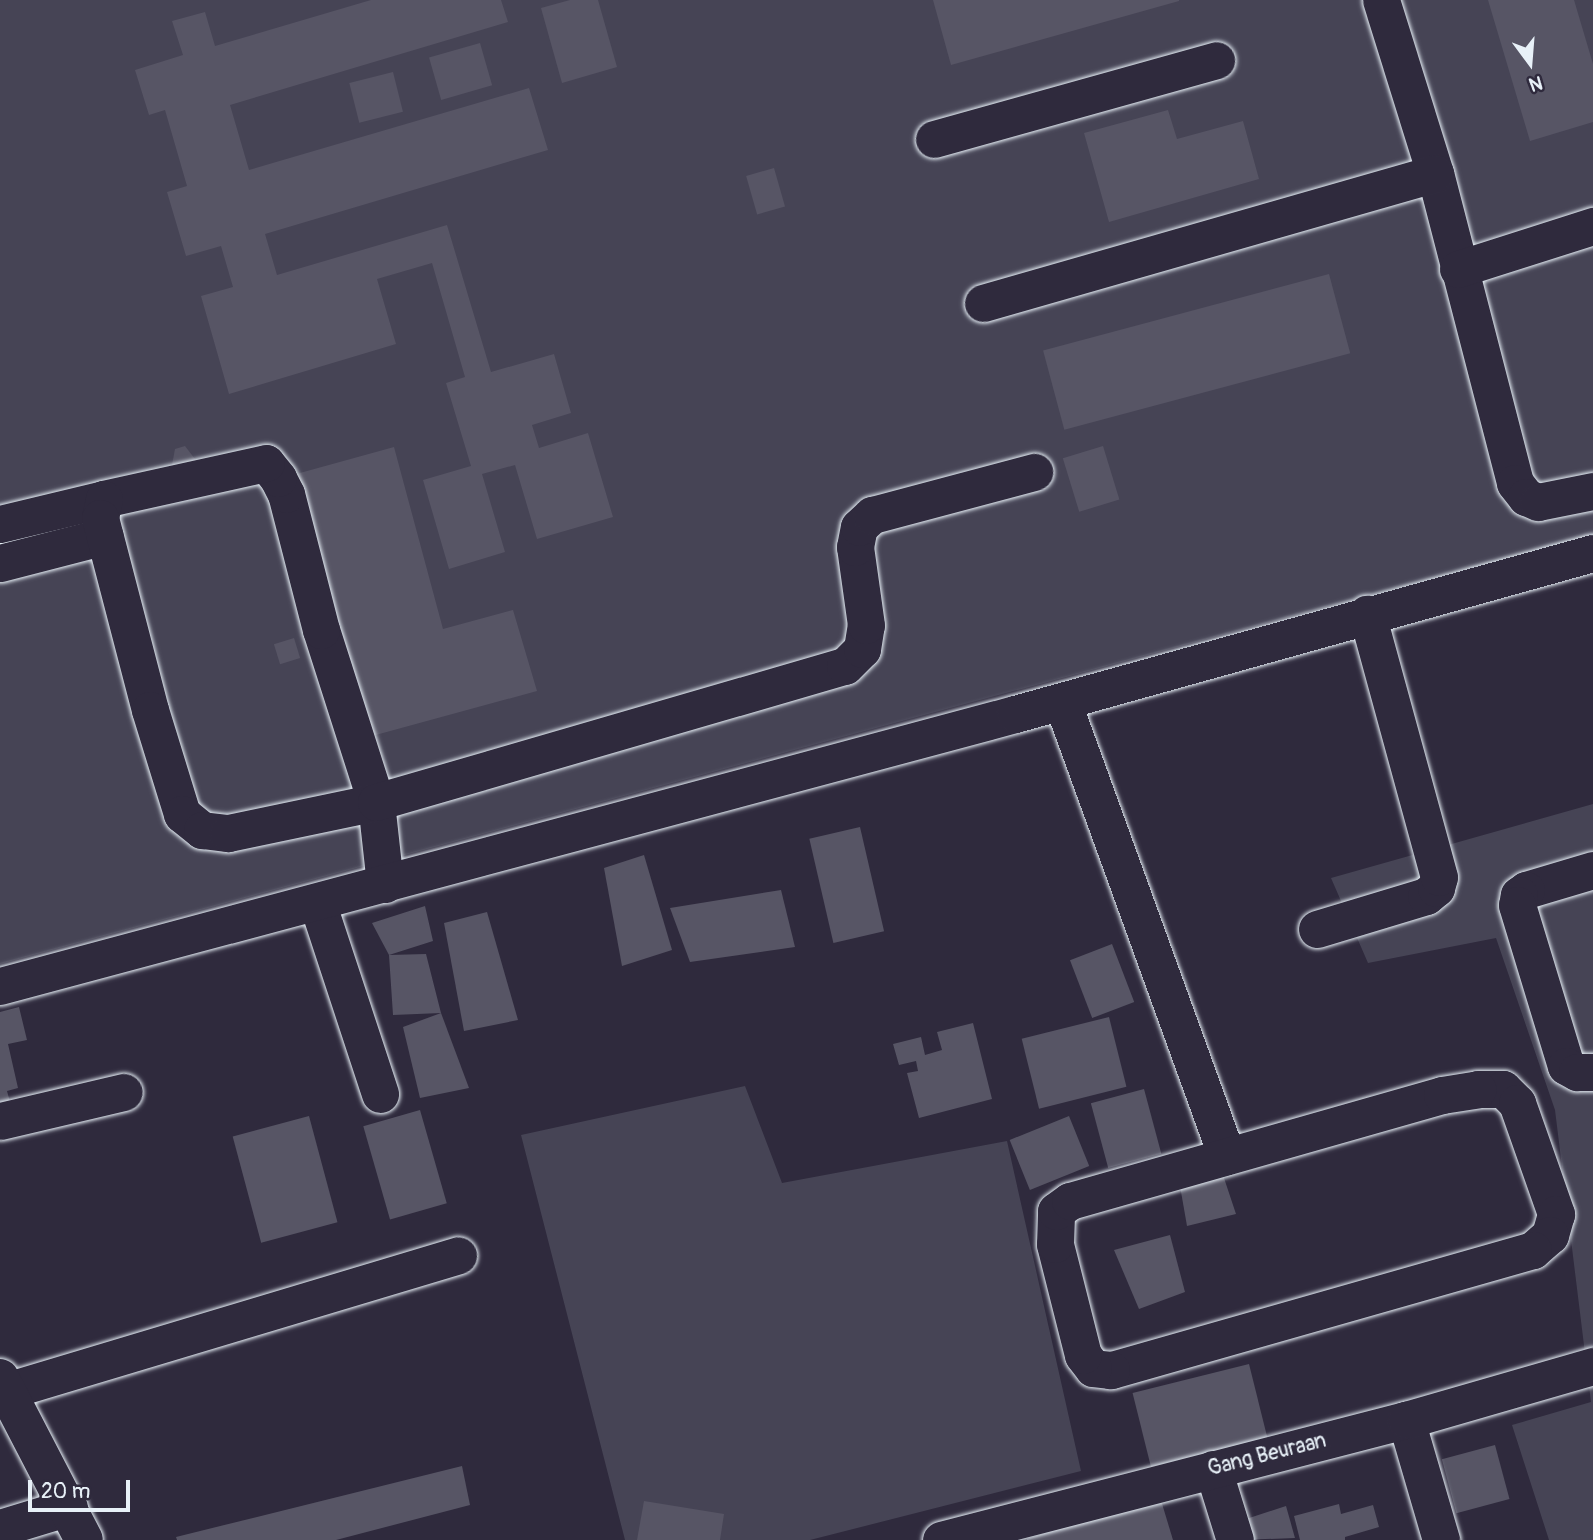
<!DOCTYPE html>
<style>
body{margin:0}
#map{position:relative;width:1593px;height:1540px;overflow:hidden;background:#2f2a3d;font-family:Pangolin,sans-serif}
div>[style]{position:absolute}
.green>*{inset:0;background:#464455}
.building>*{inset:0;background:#575565;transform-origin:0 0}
.roads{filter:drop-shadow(0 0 2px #e8f1f8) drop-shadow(0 0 2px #e8f1f8)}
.minor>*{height:37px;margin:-18.5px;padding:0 18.5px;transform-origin:18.5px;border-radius:18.5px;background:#2f2a3d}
.major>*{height:38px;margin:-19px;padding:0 19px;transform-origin:19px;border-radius:19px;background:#2f2a3d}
span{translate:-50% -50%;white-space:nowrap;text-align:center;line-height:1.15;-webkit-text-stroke:7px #2f2a3d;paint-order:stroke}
.street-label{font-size:21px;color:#e8f1f8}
.north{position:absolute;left:1495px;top:28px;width:70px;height:70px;-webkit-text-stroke:5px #2f2a3d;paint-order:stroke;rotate:164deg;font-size:19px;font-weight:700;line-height:28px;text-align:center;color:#e8f1f8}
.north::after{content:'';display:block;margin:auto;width:24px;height:32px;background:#e8f1f8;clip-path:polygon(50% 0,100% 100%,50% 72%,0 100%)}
.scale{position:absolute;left:28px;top:1480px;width:102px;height:32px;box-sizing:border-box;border:4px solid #e8f1f8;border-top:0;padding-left:9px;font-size:21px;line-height:24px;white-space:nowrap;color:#e8f1f8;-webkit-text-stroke:5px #2f2a3d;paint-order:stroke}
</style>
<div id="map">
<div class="green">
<div style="clip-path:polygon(0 0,1593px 0,1593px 535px,0 964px)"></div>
<div style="clip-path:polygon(1593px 804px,1593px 1540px,1549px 1540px,1512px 1425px,1591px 1402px,1555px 1110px,1496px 938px,1368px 963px,1331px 878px)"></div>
<div style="clip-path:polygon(745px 1086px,782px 1183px,1007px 1141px,1081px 1471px,810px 1540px,625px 1540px,521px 1135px)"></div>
</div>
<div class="building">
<div style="clip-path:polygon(371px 0,501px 0,508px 22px,230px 105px,249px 170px,529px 88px,548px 150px,265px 234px,277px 275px,447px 225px,491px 372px,554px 354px,571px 413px,532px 425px,539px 448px,588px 433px,613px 517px,537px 539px,515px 465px,482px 474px,505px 552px,449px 569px,423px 480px,471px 466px,446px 383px,465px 377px,432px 263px,377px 279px,396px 344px,229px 394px,201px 296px,233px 287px,221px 246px,186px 256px,167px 192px,187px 186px,165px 110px,149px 115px,135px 70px,183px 55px,172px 21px,205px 12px,215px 46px)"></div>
<div style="clip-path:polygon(570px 0,598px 0,617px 67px,562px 83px,541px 8px)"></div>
<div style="clip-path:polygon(933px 0,1179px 0,1179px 1px,951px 65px)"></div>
<div style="clip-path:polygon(1488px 0,1574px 0,1593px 64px,1593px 122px,1530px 141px)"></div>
<div style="left:480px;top:43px;width:44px;height:53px;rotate:74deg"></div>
<div style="left:393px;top:72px;width:41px;height:45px;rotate:76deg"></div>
<div style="clip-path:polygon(1168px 110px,1177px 139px,1243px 121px,1259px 179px,1109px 222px,1084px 133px)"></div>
<div style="left:774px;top:168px;width:40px;height:29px;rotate:74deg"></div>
<div style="left:1329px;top:274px;width:82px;height:296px;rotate:75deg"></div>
<div style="clip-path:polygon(185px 446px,198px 463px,171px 470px,175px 449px)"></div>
<div style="left:1103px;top:446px;width:56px;height:42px;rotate:73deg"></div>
<div style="clip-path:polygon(394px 447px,443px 629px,513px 610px,537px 691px,361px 739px,289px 476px)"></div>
<div style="left:294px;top:638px;width:21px;height:21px;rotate:73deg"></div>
<div style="left:860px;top:827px;width:107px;height:52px;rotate:77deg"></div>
<div style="clip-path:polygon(644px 855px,672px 950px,622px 966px,604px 868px)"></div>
<div style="clip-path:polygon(781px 890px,795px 947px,690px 962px,670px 908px)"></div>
<div style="clip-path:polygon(425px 906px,433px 941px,389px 955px,426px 954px,441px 1013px,393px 1015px,389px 955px,372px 923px)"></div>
<div style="clip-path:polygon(487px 912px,518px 1020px,464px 1031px,444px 923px)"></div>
<div style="left:1112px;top:944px;width:62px;height:45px;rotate:69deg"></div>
<div style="clip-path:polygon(19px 1007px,27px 1040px,8px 1044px,18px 1088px,7px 1091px,12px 1109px,0 1112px,0 1012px)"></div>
<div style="clip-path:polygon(441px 1013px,469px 1088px,420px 1098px,403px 1027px)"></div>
<div style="left:1109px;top:1017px;width:72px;height:90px;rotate:76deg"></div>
<div style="clip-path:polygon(973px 1023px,992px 1099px,919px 1118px,907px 1073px,918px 1071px,916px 1061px,899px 1065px,893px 1044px,921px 1037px,925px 1055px,942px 1050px,937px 1032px)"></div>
<div style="left:1144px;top:1089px;width:67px;height:55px;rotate:75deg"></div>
<div style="left:420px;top:1110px;width:97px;height:59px;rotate:74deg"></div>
<div style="left:309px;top:1116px;width:110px;height:79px;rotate:75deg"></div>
<div style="left:1069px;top:1116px;width:54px;height:64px;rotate:68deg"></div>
<div style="clip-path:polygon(1222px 1172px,1236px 1214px,1187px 1226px,1180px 1186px)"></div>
<div style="clip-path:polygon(1170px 1235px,1185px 1292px,1139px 1309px,1114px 1250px)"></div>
<div style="left:1249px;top:1364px;width:76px;height:120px;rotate:76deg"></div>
<div style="left:1495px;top:1445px;width:56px;height:55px;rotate:75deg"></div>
<div style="clip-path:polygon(462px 1466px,470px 1505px,336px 1540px,177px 1540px,176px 1537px)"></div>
<div style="clip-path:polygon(1160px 1497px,1173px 1540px,1027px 1540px,1027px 1539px)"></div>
<div style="clip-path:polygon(644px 1501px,724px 1514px,720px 1540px,637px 1540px)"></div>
<div style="clip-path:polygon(1339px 1504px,1341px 1514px,1373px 1505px,1379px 1527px,1345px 1537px,1345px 1540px,1300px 1540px,1294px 1516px)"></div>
<div style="clip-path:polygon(1286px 1506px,1295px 1538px,1239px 1540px,1234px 1523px)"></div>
</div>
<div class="roads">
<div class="minor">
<div style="left:1381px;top:0;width:181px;rotate:72.7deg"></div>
<div style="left:1435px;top:173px;width:320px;rotate:75.5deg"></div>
<div style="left:1515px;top:483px;width:18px;rotate:52deg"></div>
<div style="left:1526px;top:497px;width:13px;rotate:23deg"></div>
<div style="left:1538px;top:502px;width:56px;rotate:-11.3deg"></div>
<div style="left:934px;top:139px;width:293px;rotate:-15.6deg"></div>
<div style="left:1458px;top:269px;width:142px;rotate:-17.7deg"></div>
<div style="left:983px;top:303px;width:470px;rotate:-16deg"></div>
<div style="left:0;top:524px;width:107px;rotate:-13.5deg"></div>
<div style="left:0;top:563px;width:108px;rotate:-14.4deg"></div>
<div style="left:1062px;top:701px;width:484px;rotate:70.1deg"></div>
<div style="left:1593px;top:870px;width:70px;rotate:163.4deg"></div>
<div style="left:1526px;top:890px;width:9px;rotate:144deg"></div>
<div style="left:1519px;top:895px;width:10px;rotate:101deg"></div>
<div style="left:1517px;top:905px;width:168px;rotate:73.1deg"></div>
<div style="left:1566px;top:1066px;width:13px;rotate:29deg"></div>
<div style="left:1577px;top:1072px;width:16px"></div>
<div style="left:385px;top:884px;width:82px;rotate:-96.3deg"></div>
<div style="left:376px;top:802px;width:181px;rotate:-107.7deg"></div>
<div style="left:321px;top:630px;width:140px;rotate:-104.4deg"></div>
<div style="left:286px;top:494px;width:18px;rotate:-117deg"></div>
<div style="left:278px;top:478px;width:19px;rotate:-129deg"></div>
<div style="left:266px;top:463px;width:166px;rotate:167.5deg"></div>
<div style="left:104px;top:499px;width:19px;rotate:102deg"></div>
<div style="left:100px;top:518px;width:198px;rotate:75.4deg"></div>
<div style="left:150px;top:710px;width:109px;rotate:72.9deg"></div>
<div style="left:182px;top:814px;width:26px;rotate:39deg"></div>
<div style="left:202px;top:830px;width:26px;rotate:7deg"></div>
<div style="left:228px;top:833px;width:151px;rotate:-11.8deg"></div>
<div style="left:376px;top:802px;width:488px;rotate:-16.2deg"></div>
<div style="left:845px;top:666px;width:24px;rotate:-45deg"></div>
<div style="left:862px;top:649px;width:24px;rotate:-81deg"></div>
<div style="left:866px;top:625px;width:79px;rotate:-98deg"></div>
<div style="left:855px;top:547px;width:20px;rotate:-79deg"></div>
<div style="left:859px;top:527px;width:18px;rotate:-43deg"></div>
<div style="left:872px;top:515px;width:168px;rotate:-14.9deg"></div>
<div style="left:317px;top:902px;width:202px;rotate:71.8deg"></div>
<div style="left:1317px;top:929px;width:114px;rotate:-16.8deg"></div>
<div style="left:1426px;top:896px;width:13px;rotate:-39deg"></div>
<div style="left:1436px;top:888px;width:11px;rotate:-75deg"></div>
<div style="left:1439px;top:877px;width:273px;rotate:-105.3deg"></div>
<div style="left:0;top:986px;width:1051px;rotate:-15deg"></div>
<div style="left:1015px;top:714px;width:600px;rotate:-15.57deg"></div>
<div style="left:1478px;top:1089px;width:25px"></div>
<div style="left:1503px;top:1089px;width:20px;rotate:45deg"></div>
<div style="left:1517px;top:1103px;width:118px;rotate:70.6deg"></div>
<div style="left:1556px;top:1214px;width:22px;rotate:106deg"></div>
<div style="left:1550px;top:1235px;width:23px;rotate:139deg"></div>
<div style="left:1533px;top:1250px;width:439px;rotate:164.1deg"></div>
<div style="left:1111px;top:1370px;width:18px;rotate:-174deg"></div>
<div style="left:1093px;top:1368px;width:16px;rotate:-128deg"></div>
<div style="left:1083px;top:1355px;width:114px;rotate:-104.2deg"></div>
<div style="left:1055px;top:1244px;width:33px;rotate:-88deg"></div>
<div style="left:1056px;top:1211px;width:17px;rotate:-36deg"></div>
<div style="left:1070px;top:1201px;width:387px;rotate:-15.9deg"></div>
<div style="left:1442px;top:1095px;width:36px;rotate:-9deg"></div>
<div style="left:0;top:1121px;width:127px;rotate:-13.2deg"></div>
<div style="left:6px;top:1391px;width:472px;rotate:-16.7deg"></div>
<div style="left:1406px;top:1420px;width:125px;rotate:73.7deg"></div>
<div style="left:1213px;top:1469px;width:74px;rotate:72.8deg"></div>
<div style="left:0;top:1528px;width:72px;rotate:-16.9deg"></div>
<div style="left:941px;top:1540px;width:480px;rotate:-14.5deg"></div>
<div style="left:1406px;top:1420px;width:195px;rotate:-16.1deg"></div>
</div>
<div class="major">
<div style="left:0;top:1378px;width:182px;rotate:62.6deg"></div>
</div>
</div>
<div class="street-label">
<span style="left:1267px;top:1455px;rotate:-14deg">Gang Beuraan</span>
</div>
<div class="north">N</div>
<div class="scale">20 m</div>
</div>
